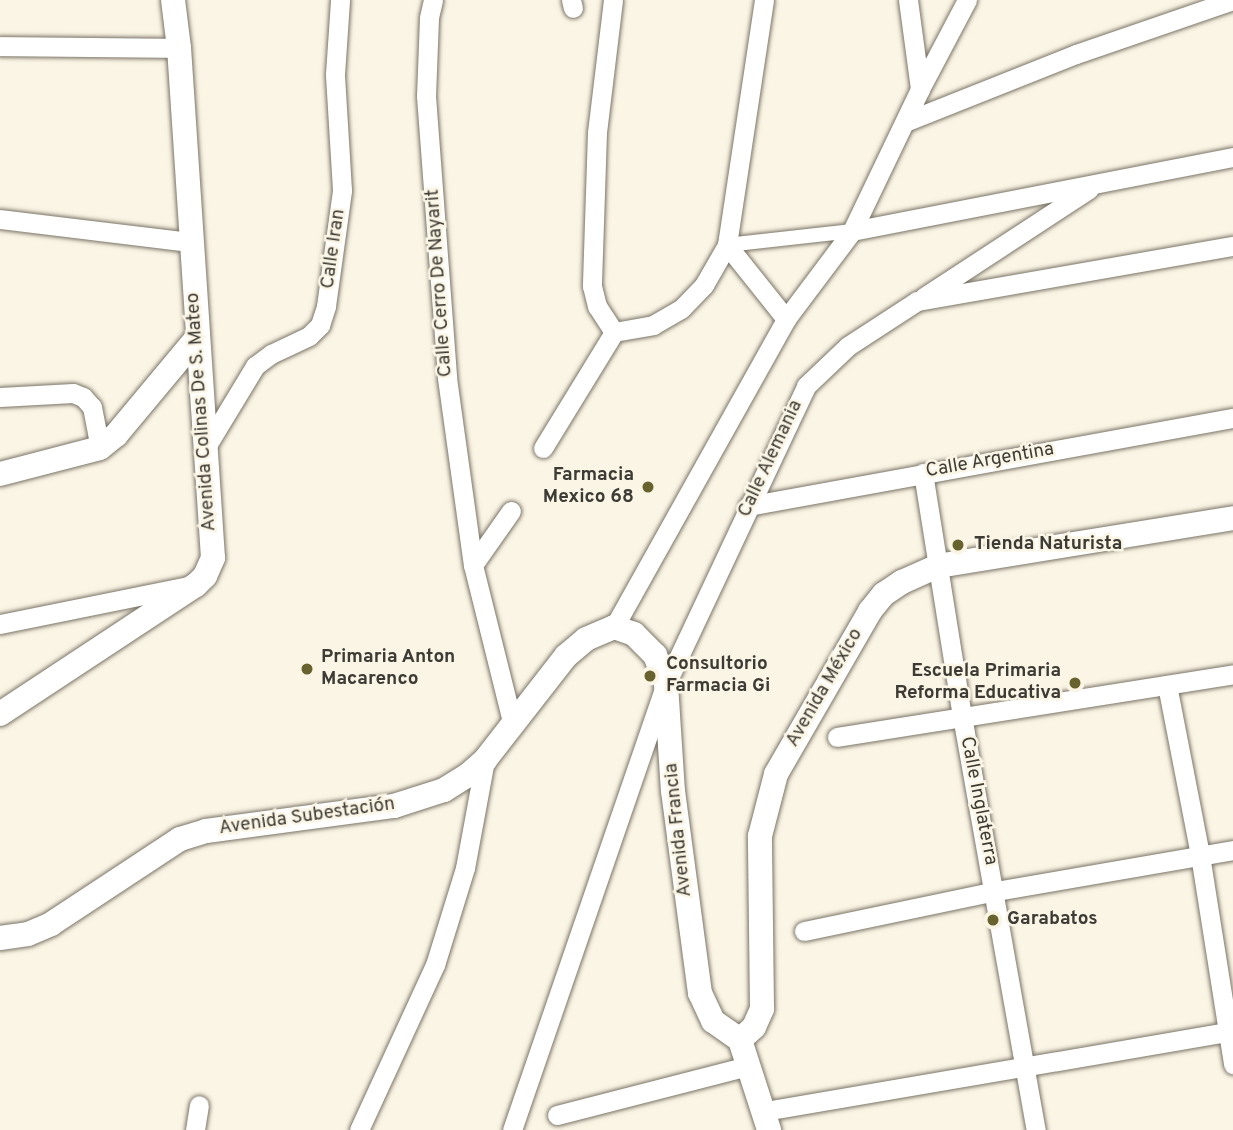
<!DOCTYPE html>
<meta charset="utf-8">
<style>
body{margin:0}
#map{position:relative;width:1233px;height:1130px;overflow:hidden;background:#fbf5e5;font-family:Overpass,sans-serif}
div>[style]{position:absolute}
.roads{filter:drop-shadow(0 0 2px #7a7467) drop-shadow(0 0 2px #7a7467)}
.pedestrian>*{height:14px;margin:-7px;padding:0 7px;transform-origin:7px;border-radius:7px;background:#fff}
.minor>*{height:19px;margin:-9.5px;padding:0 9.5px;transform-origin:9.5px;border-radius:9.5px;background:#fff}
.tertiary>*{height:24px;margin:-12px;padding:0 12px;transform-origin:12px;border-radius:12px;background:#fff}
.dots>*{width:19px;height:19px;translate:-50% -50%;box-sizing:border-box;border:4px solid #fbf5e5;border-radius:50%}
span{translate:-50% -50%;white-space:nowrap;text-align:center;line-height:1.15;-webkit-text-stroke:5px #fbf5e5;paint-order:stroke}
.street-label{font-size:19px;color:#3d3b35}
.poi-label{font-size:19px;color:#3d3b35;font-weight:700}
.right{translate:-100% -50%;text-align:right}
.left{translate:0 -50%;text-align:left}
</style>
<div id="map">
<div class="roads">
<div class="pedestrian">
<div style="left:727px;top:245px;width:126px;rotate:-6.4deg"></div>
</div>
<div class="minor">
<div style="left:433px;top:0;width:18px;rotate:103deg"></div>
<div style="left:429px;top:18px;width:78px;rotate:92.2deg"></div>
<div style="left:426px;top:96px;width:283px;rotate:85.7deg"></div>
<div style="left:447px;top:378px;width:189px;rotate:82.1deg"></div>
<div style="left:473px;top:565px;width:165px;rotate:76deg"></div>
<div style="left:571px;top:0;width:8px;rotate:76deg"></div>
<div style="left:613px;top:0;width:133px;rotate:96.9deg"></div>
<div style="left:597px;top:132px;width:154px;rotate:91.9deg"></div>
<div style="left:592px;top:286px;width:21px;rotate:76deg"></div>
<div style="left:597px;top:306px;width:31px;rotate:57deg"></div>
<div style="left:764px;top:0;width:248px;rotate:98.6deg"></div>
<div style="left:727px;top:245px;width:95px;rotate:51.4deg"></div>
<div style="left:908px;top:0;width:90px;rotate:82.3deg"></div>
<div style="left:0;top:46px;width:179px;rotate:0.6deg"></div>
<div style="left:905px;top:122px;width:184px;rotate:-21.7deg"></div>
<div style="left:1076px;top:54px;width:166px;rotate:-19deg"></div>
<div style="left:0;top:219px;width:192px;rotate:6.9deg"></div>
<div style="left:852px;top:231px;width:388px;rotate:-11deg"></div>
<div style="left:924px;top:297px;width:197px;rotate:-33.2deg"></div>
<div style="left:614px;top:332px;width:40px;rotate:-10deg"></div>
<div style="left:653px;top:325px;width:32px;rotate:-30deg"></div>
<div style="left:681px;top:309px;width:33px;rotate:-46deg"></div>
<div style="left:704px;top:285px;width:46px;rotate:-60.1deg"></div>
<div style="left:0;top:397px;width:73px;rotate:-3.1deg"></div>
<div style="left:73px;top:393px;width:11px;rotate:22deg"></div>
<div style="left:83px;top:397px;width:13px;rotate:48deg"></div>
<div style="left:92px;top:407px;width:42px;rotate:79deg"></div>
<div style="left:206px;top:447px;width:95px;rotate:-58.8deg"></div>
<div style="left:255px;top:366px;width:20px;rotate:-37deg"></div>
<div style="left:271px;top:354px;width:42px;rotate:-25.3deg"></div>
<div style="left:309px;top:336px;width:16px;rotate:-45deg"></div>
<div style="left:320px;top:325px;width:20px;rotate:-72deg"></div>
<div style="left:326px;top:306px;width:117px;rotate:-82.1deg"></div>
<div style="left:342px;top:190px;width:116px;rotate:-93.5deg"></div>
<div style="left:335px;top:74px;width:74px;rotate:-86.1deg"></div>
<div style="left:543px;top:448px;width:136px;rotate:-58.5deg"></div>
<div style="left:923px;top:473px;width:246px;rotate:80.9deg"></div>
<div style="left:962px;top:716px;width:421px;rotate:79.9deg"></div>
<div style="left:748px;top:506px;width:493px;rotate:-10.3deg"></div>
<div style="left:473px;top:565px;width:66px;rotate:-54.9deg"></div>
<div style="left:0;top:624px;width:192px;rotate:-11.4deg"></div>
<div style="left:614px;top:627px;width:353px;rotate:-60.8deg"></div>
<div style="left:786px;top:319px;width:110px;rotate:-53.1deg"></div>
<div style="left:852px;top:231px;width:157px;rotate:-64.4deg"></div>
<div style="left:920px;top:89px;width:101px;rotate:-62.2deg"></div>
<div style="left:1167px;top:685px;width:173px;rotate:79deg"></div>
<div style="left:1200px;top:855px;width:212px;rotate:81deg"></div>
<div style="left:837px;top:737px;width:401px;rotate:-9deg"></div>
<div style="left:804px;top:931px;width:196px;rotate:-11.8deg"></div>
<div style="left:996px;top:891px;width:241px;rotate:-9.8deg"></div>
<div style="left:765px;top:1111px;width:475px;rotate:-9.7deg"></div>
<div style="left:557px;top:1115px;width:197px;rotate:-14.4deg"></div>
<div style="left:195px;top:1130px;width:25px;rotate:-81deg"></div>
<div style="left:359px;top:1130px;width:182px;rotate:-65.3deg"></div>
<div style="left:435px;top:965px;width:102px;rotate:-72.8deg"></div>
<div style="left:465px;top:868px;width:110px;rotate:-79.5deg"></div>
<div style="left:512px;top:1130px;width:472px;rotate:-71deg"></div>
<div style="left:666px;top:684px;width:329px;rotate:-64.8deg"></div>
<div style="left:806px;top:386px;width:58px;rotate:-43.6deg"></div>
<div style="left:848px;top:346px;width:82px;rotate:-33.1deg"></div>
<div style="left:917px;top:301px;width:321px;rotate:-9.9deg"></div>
</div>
<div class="tertiary">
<div style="left:0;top:474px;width:103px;rotate:-14.6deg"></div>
<div style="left:100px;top:448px;width:21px;rotate:-39deg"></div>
<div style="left:116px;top:435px;width:125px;rotate:-50.2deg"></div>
<div style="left:0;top:714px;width:235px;rotate:-33.4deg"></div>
<div style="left:196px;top:585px;width:13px;rotate:-45deg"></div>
<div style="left:205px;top:576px;width:20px;rotate:-66deg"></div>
<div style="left:213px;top:558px;width:511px;rotate:-93.81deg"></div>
<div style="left:179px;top:48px;width:48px;rotate:-97.1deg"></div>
<div style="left:0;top:938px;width:28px;rotate:-8deg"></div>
<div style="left:28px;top:934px;width:25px;rotate:-23deg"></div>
<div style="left:51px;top:924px;width:154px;rotate:-33.4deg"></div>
<div style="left:180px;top:839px;width:27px;rotate:-17deg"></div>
<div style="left:206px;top:831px;width:190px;rotate:-7.6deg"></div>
<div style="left:394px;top:806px;width:52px;rotate:-17.7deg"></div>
<div style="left:444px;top:790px;width:28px;rotate:-32deg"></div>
<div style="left:468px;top:775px;width:23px;rotate:-41deg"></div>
<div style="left:485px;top:760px;width:132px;rotate:-52.1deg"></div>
<div style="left:566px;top:656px;width:26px;rotate:-40deg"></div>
<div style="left:586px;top:639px;width:30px;rotate:-23deg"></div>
<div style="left:614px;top:627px;width:21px;rotate:19deg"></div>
<div style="left:634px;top:634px;width:30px;rotate:45deg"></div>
<div style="left:655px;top:655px;width:31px;rotate:69deg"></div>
<div style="left:666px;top:684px;width:107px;rotate:86.3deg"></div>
<div style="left:673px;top:791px;width:204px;rotate:82.4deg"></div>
<div style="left:700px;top:993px;width:31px;rotate:65deg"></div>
<div style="left:713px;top:1021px;width:33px;rotate:35deg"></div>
<div style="left:740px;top:1040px;width:19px;rotate:-43deg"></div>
<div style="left:754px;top:1027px;width:20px;rotate:-66deg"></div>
<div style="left:762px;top:1009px;width:173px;rotate:-90.7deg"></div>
<div style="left:760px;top:836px;width:64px;rotate:-75.5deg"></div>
<div style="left:776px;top:774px;width:188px;rotate:-60deg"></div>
<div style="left:870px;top:611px;width:22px;rotate:-51deg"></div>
<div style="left:884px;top:594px;width:22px;rotate:-34deg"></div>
<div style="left:902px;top:582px;width:39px;rotate:-24deg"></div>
<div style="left:938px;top:566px;width:299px;rotate:-9.2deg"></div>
<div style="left:740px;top:1040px;width:95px;rotate:72.1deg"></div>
</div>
</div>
<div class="dots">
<div style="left:648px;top:487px;background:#67622e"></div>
<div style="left:958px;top:545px;background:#67622e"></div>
<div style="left:307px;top:669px;background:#67622e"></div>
<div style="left:650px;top:676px;background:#67622e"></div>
<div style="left:1075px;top:683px;background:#67622e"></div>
<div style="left:993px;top:920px;background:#67622e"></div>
</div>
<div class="street-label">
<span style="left:334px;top:249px;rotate:-82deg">Calle Iran</span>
<span style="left:440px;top:283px;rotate:-94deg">Calle Cerro De Nayarit</span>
<span style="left:202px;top:412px;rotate:-94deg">Avenida Colinas De S. Mateo</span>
<span style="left:771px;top:459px;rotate:-65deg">Calle Alemania</span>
<span style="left:990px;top:461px;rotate:-10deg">Calle Argentina</span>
<span style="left:825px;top:688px;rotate:-60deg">Avenida México</span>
<span style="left:978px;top:801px;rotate:79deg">Calle Inglaterra</span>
<span style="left:307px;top:817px;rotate:-8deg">Avenida Subestación</span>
<span style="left:679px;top:830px;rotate:-96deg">Avenida Francia</span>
</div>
<div class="poi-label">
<span class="right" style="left:634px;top:487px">Farmacia<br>Mexico 68</span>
<span class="left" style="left:974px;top:545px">Tienda Naturista</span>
<span class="left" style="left:321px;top:669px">Primaria Anton<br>Macarenco</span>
<span class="left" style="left:666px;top:676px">Consultorio<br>Farmacia Gi</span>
<span class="right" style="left:1061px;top:683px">Escuela Primaria<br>Reforma Educativa</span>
<span class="left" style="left:1007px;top:920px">Garabatos</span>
</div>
</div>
